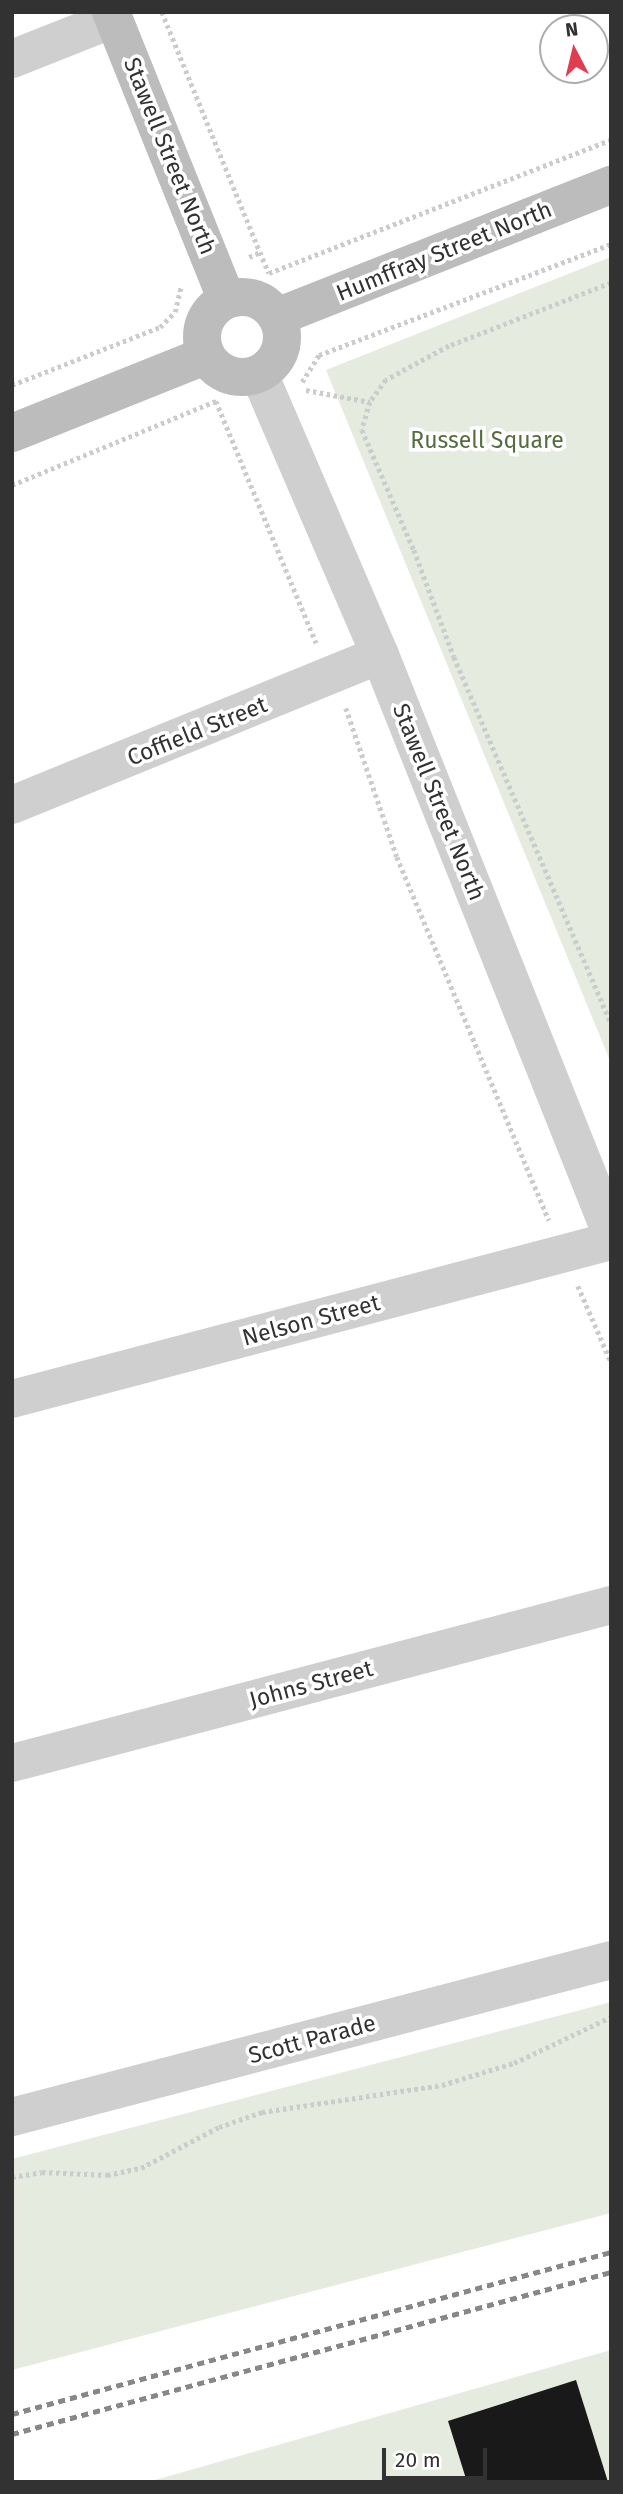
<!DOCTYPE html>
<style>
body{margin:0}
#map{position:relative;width:623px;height:2494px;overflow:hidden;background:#fff;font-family:"Fira Sans",sans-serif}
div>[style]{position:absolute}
.green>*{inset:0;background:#e5ebde}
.building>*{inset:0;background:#191919}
.path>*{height:4.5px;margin-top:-2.25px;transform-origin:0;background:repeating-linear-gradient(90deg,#ccc 0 3.5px,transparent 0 7px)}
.street>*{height:38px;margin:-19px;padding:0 19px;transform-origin:19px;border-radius:19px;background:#cfcfcf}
.secondary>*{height:38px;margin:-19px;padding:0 19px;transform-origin:19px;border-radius:19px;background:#bcbcbc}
.secondary>.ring{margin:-19px;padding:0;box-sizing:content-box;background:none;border:38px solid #bcbcbc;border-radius:50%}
.rail>*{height:5px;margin-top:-2.5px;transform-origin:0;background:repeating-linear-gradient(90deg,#878787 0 7px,transparent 0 12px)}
span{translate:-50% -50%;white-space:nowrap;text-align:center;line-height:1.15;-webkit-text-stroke:7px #fff;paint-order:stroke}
.street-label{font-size:23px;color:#323232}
.park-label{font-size:23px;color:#576d40}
.frame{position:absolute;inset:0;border:14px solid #323232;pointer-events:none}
.north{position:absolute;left:539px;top:14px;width:70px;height:70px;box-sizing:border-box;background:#fff;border:2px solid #adadad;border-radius:50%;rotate:353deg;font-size:19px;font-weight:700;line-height:28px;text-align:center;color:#323232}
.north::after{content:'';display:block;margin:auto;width:24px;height:32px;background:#e13c4f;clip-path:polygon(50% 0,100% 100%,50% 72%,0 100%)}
.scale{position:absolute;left:382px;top:2448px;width:105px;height:32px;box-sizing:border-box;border:4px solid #323232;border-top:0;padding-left:9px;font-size:21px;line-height:24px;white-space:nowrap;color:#323232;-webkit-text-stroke:5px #fff;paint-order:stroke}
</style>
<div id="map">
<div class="green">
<div style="clip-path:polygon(611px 257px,611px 1063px,326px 370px)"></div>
<div style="clip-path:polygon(611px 2002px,611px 2213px,12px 2370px,12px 2159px)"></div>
<div style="clip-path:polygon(611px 2350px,611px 2482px,148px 2482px)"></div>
</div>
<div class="building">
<div style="clip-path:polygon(576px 2380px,608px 2482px,467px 2482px,448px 2421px)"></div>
</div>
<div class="path">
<div style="left:162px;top:12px;width:259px;rotate:67.8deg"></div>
<div style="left:249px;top:257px;width:12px;rotate:-24deg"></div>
<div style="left:260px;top:252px;width:23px;rotate:67deg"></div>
<div style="left:269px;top:273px;width:367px;rotate:-21.3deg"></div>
<div style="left:611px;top:283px;width:174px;rotate:158.7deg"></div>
<div style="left:449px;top:346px;width:72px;rotate:151.6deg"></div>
<div style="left:386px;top:380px;width:27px;rotate:126deg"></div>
<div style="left:370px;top:402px;width:29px;rotate:106deg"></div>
<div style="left:362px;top:430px;width:131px;rotate:66.6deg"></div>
<div style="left:414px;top:550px;width:114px;rotate:69.5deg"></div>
<div style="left:454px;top:657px;width:398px;rotate:66.8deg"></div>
<div style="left:302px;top:382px;width:32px;rotate:-58deg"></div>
<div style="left:319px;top:355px;width:312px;rotate:-20.8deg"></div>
<div style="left:12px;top:385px;width:159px;rotate:-21.4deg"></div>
<div style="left:160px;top:327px;width:21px;rotate:-45deg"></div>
<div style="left:175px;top:312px;width:26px;rotate:-77deg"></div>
<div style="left:306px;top:390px;width:65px;rotate:10.6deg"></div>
<div style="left:12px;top:485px;width:221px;rotate:-22.4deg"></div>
<div style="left:216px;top:401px;width:262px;rotate:67.5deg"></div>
<div style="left:346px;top:708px;width:157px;rotate:71.1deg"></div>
<div style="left:397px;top:857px;width:394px;rotate:67.3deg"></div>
<div style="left:578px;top:1286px;width:83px;rotate:66.5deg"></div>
<div style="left:12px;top:2177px;width:30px;rotate:-9deg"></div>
<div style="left:42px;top:2172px;width:65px;rotate:2.6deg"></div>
<div style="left:107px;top:2175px;width:35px;rotate:-12deg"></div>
<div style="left:141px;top:2168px;width:88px;rotate:-27.7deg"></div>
<div style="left:219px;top:2127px;width:46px;rotate:-19.2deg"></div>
<div style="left:262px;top:2112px;width:182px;rotate:-8.5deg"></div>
<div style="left:442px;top:2085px;width:75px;rotate:-17deg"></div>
<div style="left:514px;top:2063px;width:107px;rotate:-25.4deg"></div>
</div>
<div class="street">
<div style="left:12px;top:59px;width:109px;rotate:-21.6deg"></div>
<div style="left:259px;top:374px;width:306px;rotate:66.7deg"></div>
<div style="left:380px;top:655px;width:622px;rotate:68.22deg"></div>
<div style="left:12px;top:805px;width:397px;rotate:-22.2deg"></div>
<div style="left:12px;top:1399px;width:619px;rotate:-14.78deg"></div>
<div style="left:12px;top:1763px;width:619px;rotate:-14.78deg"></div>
<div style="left:12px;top:2117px;width:619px;rotate:-14.69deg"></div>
</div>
<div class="secondary">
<div style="left:111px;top:12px;width:310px;rotate:68.1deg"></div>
<div class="ring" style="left:202px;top:297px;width:42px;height:42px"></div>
<div style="left:277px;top:317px;width:359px;rotate:-21.6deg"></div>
<div style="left:12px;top:433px;width:208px;rotate:-21.8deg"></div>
</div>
<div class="rail">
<div style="left:12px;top:2414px;width:621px;rotate:-15.13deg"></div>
<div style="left:12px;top:2434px;width:621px;rotate:-15.13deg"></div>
</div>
<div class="street-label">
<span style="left:170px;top:156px;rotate:68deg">Stawell Street North</span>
<span style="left:444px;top:251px;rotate:-22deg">Humffray Street North</span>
<span style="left:197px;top:731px;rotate:-22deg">Coffield Street</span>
<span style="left:439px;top:802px;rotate:68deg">Stawell Street North</span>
<span style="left:311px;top:1320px;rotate:-15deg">Nelson Street</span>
<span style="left:311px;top:1684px;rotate:-15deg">Johns Street</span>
<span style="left:312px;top:2039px;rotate:-15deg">Scott Parade</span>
</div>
<div class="park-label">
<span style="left:487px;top:440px">Russell Square</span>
</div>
<div class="frame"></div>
<div class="north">N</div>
<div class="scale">20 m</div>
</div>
